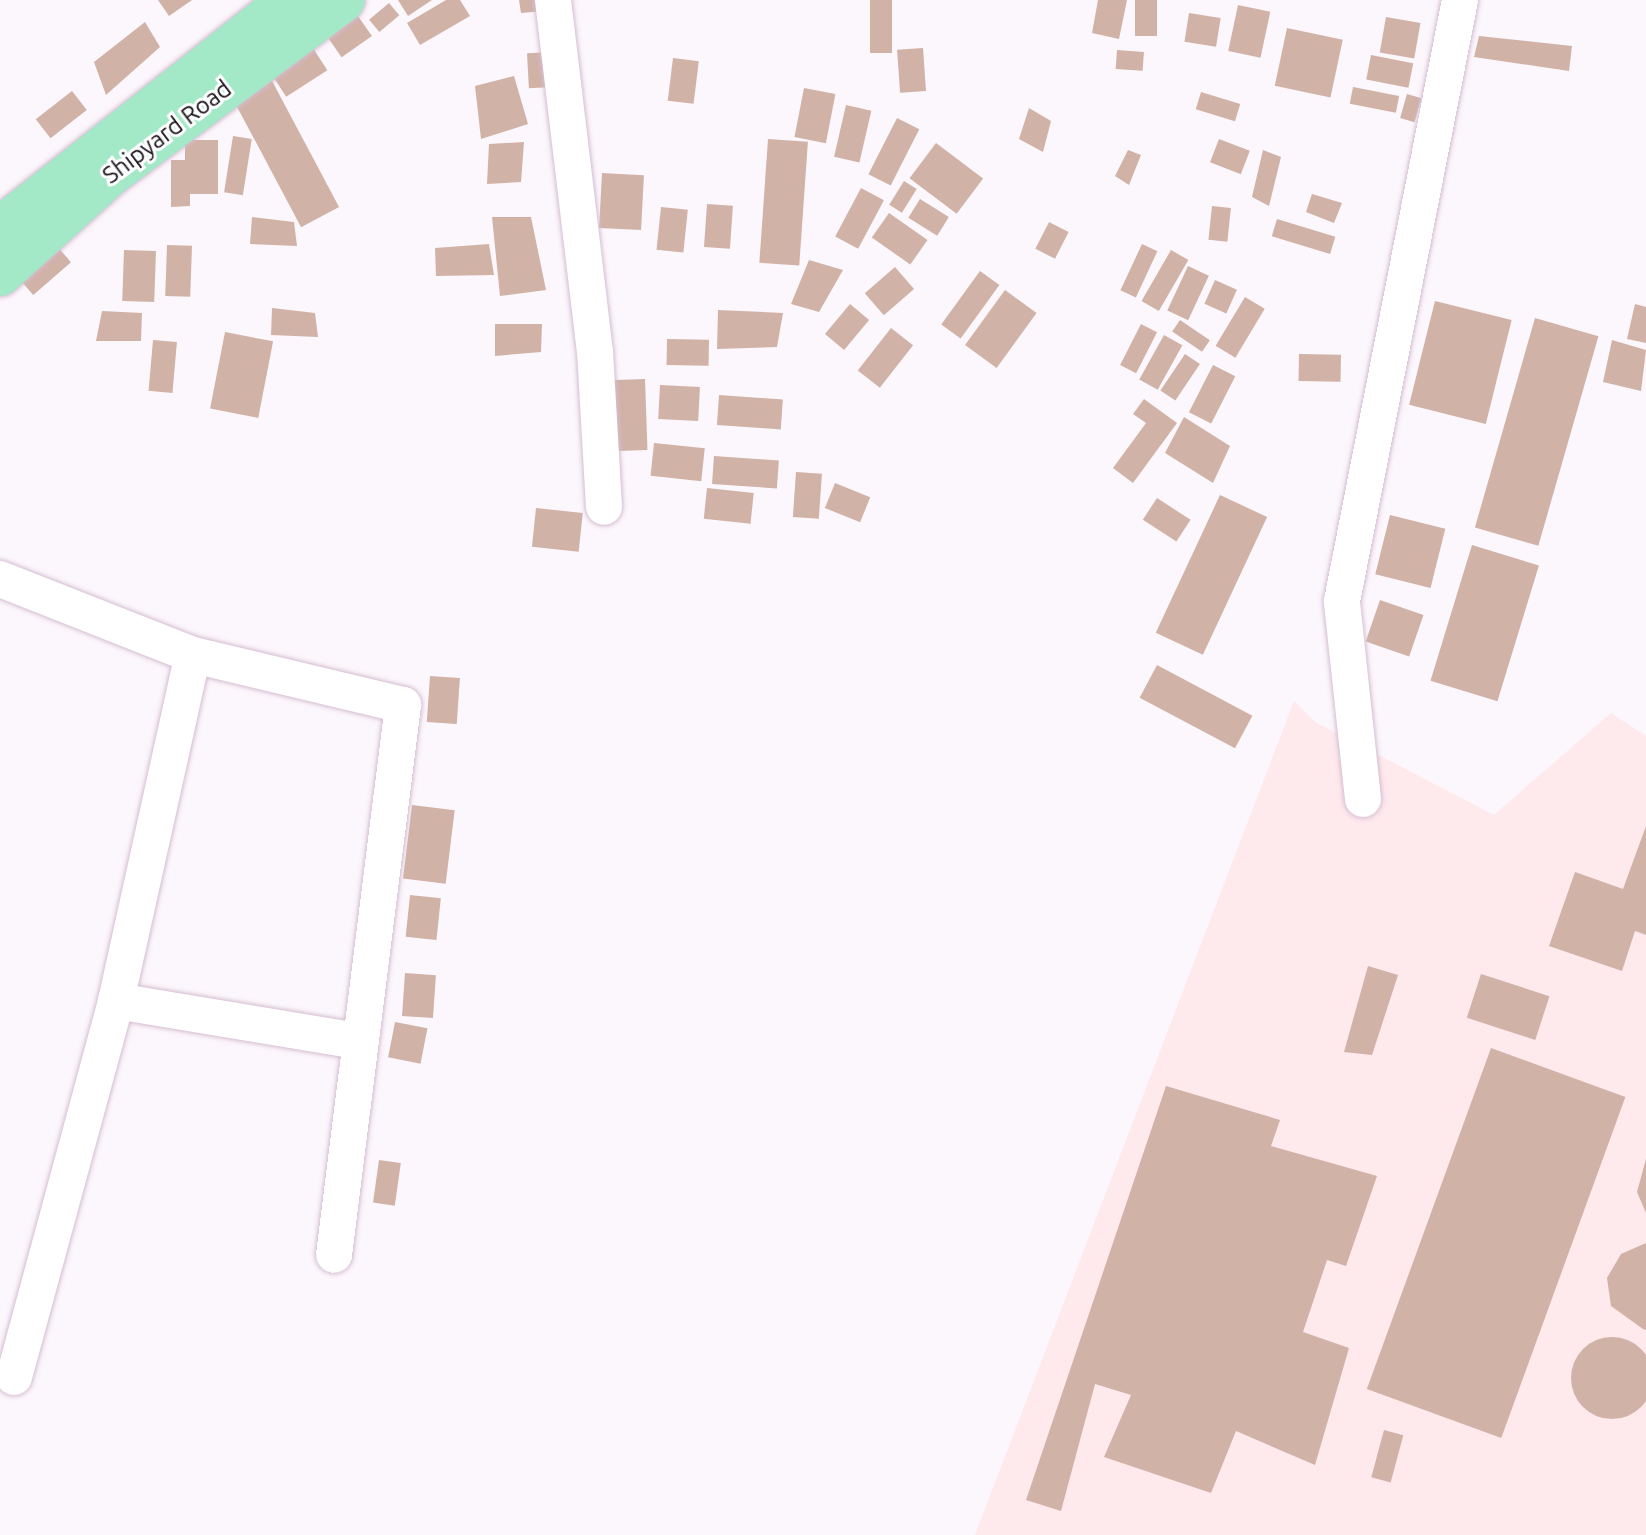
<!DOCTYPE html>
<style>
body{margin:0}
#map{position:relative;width:1646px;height:1535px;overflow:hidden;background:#fcf7fc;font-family:Ubuntu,sans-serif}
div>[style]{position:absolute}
.industrial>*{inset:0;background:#fee9ed}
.building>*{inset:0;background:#d1b2a7;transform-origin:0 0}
.round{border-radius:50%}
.roads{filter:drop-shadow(0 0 2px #d5bdd2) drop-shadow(0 0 2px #d5bdd2)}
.minor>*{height:36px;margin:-18px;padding:0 18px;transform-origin:18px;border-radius:18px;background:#fff}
.primary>*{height:44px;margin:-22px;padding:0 22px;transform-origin:22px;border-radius:22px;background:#a3e8c7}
span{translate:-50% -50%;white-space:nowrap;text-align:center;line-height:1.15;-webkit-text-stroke:6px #fff;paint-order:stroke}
.street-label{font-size:24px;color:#181018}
</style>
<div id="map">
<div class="industrial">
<div style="clip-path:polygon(1294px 701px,1315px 722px,1494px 815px,1611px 713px,1646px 736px,1646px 1535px,975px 1535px)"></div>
</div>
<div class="building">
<div style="clip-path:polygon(158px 0,192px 0,169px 16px)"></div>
<div style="clip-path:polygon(398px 0,432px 0,408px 16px)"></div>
<div style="clip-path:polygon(446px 0,460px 0,470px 16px,420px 45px,407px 23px)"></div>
<div style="clip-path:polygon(519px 0,544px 0,545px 11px,521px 13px)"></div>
<div style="left:870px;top:0;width:22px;height:53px"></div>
<div style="clip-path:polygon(1098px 0,1127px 0,1119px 39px,1092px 33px)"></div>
<div style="left:1135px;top:0;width:22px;height:36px"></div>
<div style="left:389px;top:3px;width:16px;height:26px;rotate:50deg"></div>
<div style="left:1238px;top:5px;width:33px;height:47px;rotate:12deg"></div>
<div style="left:353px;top:9px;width:33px;height:37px;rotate:55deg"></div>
<div style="left:1189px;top:13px;width:32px;height:29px;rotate:9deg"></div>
<div style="left:1386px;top:17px;width:35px;height:36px;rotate:10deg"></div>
<div style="clip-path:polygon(145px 22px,160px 47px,106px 95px,94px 62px)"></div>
<div style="left:1287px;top:28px;width:57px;height:59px;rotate:12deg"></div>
<div style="clip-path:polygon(1479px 36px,1572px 46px,1569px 71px,1474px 57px)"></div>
<div style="left:311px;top:45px;width:30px;height:49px;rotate:57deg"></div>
<div style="left:923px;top:48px;width:43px;height:26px;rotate:86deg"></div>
<div style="left:1117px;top:50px;width:27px;height:19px;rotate:4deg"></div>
<div style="left:551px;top:52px;width:35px;height:24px;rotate:87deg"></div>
<div style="left:1371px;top:55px;width:43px;height:25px;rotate:11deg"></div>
<div style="left:673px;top:58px;width:26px;height:43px;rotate:7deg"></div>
<div style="clip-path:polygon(514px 76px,528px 124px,481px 139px,475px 86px)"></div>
<div style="left:271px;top:79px;width:145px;height:43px;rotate:62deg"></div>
<div style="left:1353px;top:87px;width:47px;height:17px;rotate:11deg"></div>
<div style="left:804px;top:88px;width:32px;height:50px;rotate:11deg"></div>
<div style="left:72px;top:91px;width:24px;height:46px;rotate:52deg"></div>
<div style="left:1201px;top:92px;width:41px;height:18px;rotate:17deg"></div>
<div style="left:1407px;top:94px;width:15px;height:25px;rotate:16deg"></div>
<div style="left:846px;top:105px;width:26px;height:53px;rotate:13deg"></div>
<div style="clip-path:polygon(1029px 108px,1051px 121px,1043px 152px,1019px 139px)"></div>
<div style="left:897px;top:118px;width:25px;height:63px;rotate:27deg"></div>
<div style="left:233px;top:136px;width:19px;height:57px;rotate:9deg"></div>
<div style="left:768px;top:139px;width:40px;height:124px;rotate:4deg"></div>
<div style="left:1219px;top:139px;width:33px;height:25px;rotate:21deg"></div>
<div style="clip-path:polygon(185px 140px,218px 140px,218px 194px,190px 194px,190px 206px,171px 207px,171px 160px,185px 160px)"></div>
<div style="clip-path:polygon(524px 142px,521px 182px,487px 184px,489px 144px)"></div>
<div style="left:936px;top:143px;width:59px;height:44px;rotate:37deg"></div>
<div style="clip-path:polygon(1128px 150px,1141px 155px,1129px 185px,1115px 176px)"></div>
<div style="clip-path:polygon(1263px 150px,1281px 157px,1269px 206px,1252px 197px)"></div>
<div style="left:602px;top:173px;width:42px;height:55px;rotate:3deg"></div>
<div style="left:904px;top:181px;width:15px;height:28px;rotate:32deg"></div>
<div style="left:861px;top:188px;width:26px;height:55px;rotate:28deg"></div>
<div style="clip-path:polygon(1312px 194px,1342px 203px,1334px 223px,1306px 212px)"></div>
<div style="left:920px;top:199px;width:34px;height:22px;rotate:32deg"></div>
<div style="left:707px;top:204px;width:26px;height:43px;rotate:4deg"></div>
<div style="left:1212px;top:206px;width:19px;height:34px;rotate:6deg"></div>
<div style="left:661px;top:207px;width:27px;height:43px;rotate:6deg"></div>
<div style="left:889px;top:213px;width:47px;height:30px;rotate:35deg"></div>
<div style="clip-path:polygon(252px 217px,294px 222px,297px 246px,250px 244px)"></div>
<div style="clip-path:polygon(492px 217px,531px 217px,546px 290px,500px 296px)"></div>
<div style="left:1277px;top:219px;width:61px;height:18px;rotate:17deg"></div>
<div style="left:1049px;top:222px;width:22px;height:30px;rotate:27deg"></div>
<div style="left:50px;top:238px;width:32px;height:50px;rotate:49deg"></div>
<div style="clip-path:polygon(489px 244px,494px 275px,436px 276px,435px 248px)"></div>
<div style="left:1142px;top:244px;width:17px;height:51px;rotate:25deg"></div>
<div style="left:167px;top:245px;width:25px;height:51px;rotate:2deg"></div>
<div style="left:124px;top:250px;width:32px;height:51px;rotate:2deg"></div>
<div style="left:1171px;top:250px;width:20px;height:59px;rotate:30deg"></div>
<div style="clip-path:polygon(809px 260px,843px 270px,819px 312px,791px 304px)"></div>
<div style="left:1188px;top:266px;width:23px;height:49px;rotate:25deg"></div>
<div style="left:895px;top:267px;width:29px;height:40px;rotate:49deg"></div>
<div style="left:980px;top:271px;width:24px;height:66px;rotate:36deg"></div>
<div style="left:1215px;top:280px;width:24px;height:26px;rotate:24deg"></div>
<div style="left:1005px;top:290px;width:39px;height:68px;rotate:36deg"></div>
<div style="left:1245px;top:297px;width:23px;height:57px;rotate:31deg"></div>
<div style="left:1435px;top:301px;width:79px;height:107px;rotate:14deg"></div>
<div style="left:850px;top:304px;width:25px;height:39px;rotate:40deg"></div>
<div style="clip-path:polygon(1635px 304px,1646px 307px,1646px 343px,1627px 339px)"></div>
<div style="clip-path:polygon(272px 308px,315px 313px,318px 337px,271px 335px)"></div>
<div style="clip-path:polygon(718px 310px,783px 313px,777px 347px,717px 349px)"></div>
<div style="clip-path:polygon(102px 311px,142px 313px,141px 341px,96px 341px)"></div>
<div style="left:1535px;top:318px;width:66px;height:218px;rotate:16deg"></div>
<div style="left:1180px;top:320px;width:36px;height:14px;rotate:34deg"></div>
<div style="clip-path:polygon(495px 324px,542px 324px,541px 352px,495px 356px)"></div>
<div style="left:1141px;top:324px;width:18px;height:46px;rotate:27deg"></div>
<div style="left:891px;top:328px;width:28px;height:54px;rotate:38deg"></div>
<div style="left:225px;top:332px;width:49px;height:78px;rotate:11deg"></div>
<div style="left:1164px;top:335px;width:21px;height:51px;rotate:29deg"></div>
<div style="left:667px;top:339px;width:42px;height:26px;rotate:1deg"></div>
<div style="left:153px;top:340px;width:24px;height:51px;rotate:5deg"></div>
<div style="clip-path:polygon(1612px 340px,1646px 350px,1641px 391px,1603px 382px)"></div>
<div style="left:1185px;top:354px;width:18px;height:44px;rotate:34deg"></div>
<div style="left:1299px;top:354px;width:42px;height:27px;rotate:1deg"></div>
<div style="left:1213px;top:365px;width:25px;height:53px;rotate:27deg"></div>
<div style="left:645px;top:379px;width:71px;height:36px;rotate:88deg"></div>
<div style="left:660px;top:385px;width:40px;height:34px;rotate:3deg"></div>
<div style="left:719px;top:395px;width:64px;height:30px;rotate:4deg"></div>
<div style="clip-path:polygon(1144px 399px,1177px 423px,1133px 483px,1113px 468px,1146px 423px,1133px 414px)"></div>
<div style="clip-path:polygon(1184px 417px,1230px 446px,1213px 483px,1165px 453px)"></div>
<div style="left:654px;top:443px;width:51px;height:33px;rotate:6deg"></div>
<div style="left:714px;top:456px;width:65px;height:28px;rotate:4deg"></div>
<div style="left:796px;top:472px;width:26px;height:45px;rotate:4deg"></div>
<div style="left:835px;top:483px;width:38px;height:27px;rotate:22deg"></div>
<div style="left:707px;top:488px;width:47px;height:31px;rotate:6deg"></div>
<div style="left:1220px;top:495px;width:52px;height:152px;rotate:25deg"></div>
<div style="left:1157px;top:498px;width:40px;height:26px;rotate:33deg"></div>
<div style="left:536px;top:508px;width:47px;height:39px;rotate:6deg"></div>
<div style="left:1390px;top:515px;width:57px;height:61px;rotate:14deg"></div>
<div style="left:1472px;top:545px;width:70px;height:142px;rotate:17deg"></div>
<div style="left:1380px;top:600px;width:46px;height:44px;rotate:19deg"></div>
<div style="left:1157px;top:665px;width:108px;height:37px;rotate:28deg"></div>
<div style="left:430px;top:676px;width:30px;height:46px;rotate:4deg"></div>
<div style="left:412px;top:805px;width:43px;height:74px;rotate:7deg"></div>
<div style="clip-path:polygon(1646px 826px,1646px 935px,1635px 931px,1622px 971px,1549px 946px,1575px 872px,1623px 889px)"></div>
<div style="left:410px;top:895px;width:31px;height:42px;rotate:6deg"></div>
<div style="clip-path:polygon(1368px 966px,1398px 975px,1372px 1055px,1344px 1052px)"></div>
<div style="left:405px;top:973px;width:31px;height:43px;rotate:4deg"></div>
<div style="left:1481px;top:974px;width:72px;height:46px;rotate:18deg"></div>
<div style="left:395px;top:1022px;width:33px;height:36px;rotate:11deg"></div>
<div style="left:1491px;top:1048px;width:143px;height:363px;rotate:20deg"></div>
<div style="clip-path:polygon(1166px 1086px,1280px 1120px,1271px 1146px,1377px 1176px,1346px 1266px,1327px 1260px,1303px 1332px,1349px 1348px,1315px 1465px,1236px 1431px,1211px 1493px,1104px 1457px,1131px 1395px,1095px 1384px,1061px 1511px,1026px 1500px)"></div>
<div style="clip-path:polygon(1646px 1159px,1646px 1213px,1637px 1192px)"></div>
<div style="left:379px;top:1160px;width:22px;height:43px;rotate:8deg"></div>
<div style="clip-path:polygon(1646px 1243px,1646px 1330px,1643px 1329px,1611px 1306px,1607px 1278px,1621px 1254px)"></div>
<div class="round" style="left:1571px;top:1337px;width:82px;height:82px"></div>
<div style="left:1384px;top:1430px;width:20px;height:49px;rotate:15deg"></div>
</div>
<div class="roads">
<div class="minor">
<div style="left:553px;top:0;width:354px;rotate:83.2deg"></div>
<div style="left:595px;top:351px;width:156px;rotate:86.7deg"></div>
<div style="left:0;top:579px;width:207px;rotate:21.5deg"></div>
<div style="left:193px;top:655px;width:216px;rotate:13.4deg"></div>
<div style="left:403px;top:705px;width:554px;rotate:97.15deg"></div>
<div style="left:1363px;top:799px;width:199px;rotate:-96.1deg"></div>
<div style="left:1342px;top:601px;width:612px;rotate:-78.89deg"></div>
<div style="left:116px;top:1001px;width:245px;rotate:9.4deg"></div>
<div style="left:14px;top:1377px;width:390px;rotate:-74.8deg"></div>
<div style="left:116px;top:1001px;width:354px;rotate:-77.5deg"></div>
</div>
<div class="primary">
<div style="left:0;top:229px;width:370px;rotate:-38.3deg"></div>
<div style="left:0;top:274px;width:147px;rotate:-42.2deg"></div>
<div style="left:109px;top:175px;width:292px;rotate:-36.8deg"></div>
</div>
</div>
<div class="street-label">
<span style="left:167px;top:132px;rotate:-37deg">Shipyard Road</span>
</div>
</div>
